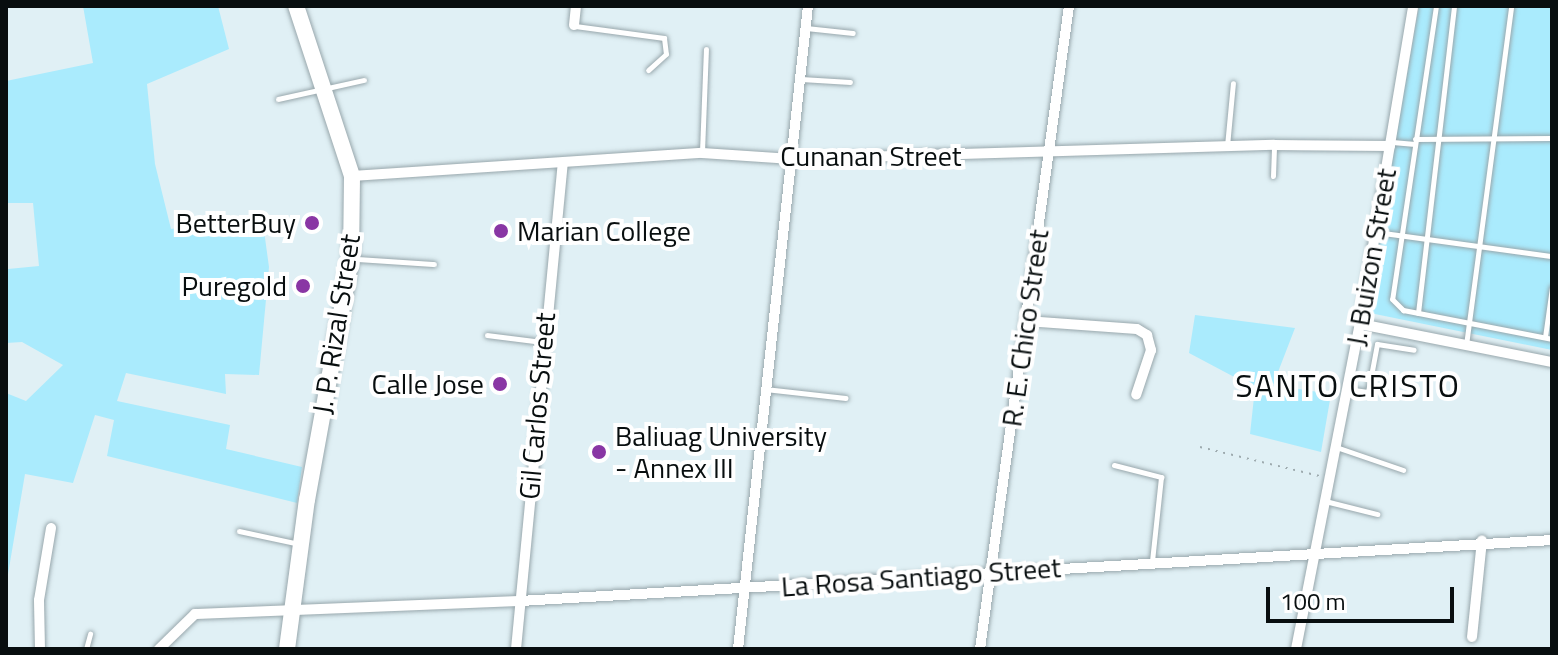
<!DOCTYPE html>
<style>
body{margin:0}
#map{position:relative;width:1558px;height:655px;overflow:hidden;background:#e0f0f5;font-family:"Titillium Web",sans-serif}
div>[style]{position:absolute}
.green>*{inset:0;background:#aaebfd}
.path>*{height:2px;margin-top:-1px;transform-origin:0;background:repeating-linear-gradient(90deg,#9eabaf 0 2px,transparent 0 8px)}
.roads{filter:drop-shadow(0 0 2px #98a7ac) drop-shadow(0 0 2px #98a7ac)}
.service>*{height:5px;margin:-2.5px;padding:0 2.5px;transform-origin:2.5px;border-radius:2.5px;background:#fff}
.minor>*{height:10px;margin:-5px;padding:0 5px;transform-origin:5px;border-radius:5px;background:#fff}
.primary>*{height:16px;margin:-8px;padding:0 8px;transform-origin:8px;border-radius:8px;background:#fff}
.dots>*{width:22px;height:22px;translate:-50% -50%;box-sizing:border-box;border:4px solid #fff;border-radius:50%}
span{translate:-50% -50%;white-space:nowrap;text-align:center;line-height:1.15;-webkit-text-stroke:8px #fff;paint-order:stroke}
.street-label{font-size:28px;color:#080e0f}
.poi-label{font-size:28px;color:#080e0f}
.right{translate:-100% -50%;text-align:right}
.left{translate:0 -50%;text-align:left}
.quarter-label{font-size:32px;color:#080e0f;letter-spacing:2px}
.frame{position:absolute;inset:0;border:8px solid #080e0f;pointer-events:none}
.scale{position:absolute;left:1266px;top:587px;width:188px;height:36px;box-sizing:border-box;border:4px solid #080e0f;border-top:0;padding-left:10px;font-size:24px;line-height:28px;white-space:nowrap;color:#080e0f;-webkit-text-stroke:6px #fff;paint-order:stroke}
</style>
<div id="map">
<div class="green">
<div style="clip-path:polygon(83px 6px,218px 6px,229px 49px,147px 84px,155px 164px,171px 229px,262px 216px,269px 267px,259px 375px,225px 374px,226px 394px,126px 373px,117px 401px,230px 425px,226px 449px,302px 467px,297px 503px,107px 456px,114px 420px,95px 415px,73px 483px,25px 474px,6px 586px,6px 393px,26px 401px,63px 365px,22px 342px,6px 343px,6px 254px,8px 269px,39px 266px,33px 203px,6px 203px,6px 81px,93px 63px)"></div>
<div style="clip-path:polygon(1419px 6px,1552px 6px,1552px 350px,1365px 312px)"></div>
<div style="clip-path:polygon(1195px 315px,1295px 328px,1273px 385px,1331px 394px,1321px 452px,1250px 434px,1255px 388px,1189px 353px)"></div>
</div>
<div class="path">
<div style="left:1200px;top:447px;width:123px;rotate:13.6deg"></div>
</div>
<div class="roads">
<div class="service">
<div style="left:1436px;top:6px;width:296px;rotate:98.5deg"></div>
<div style="left:1392px;top:299px;width:16px;rotate:45deg"></div>
<div style="left:1403px;top:310px;width:152px;rotate:11deg"></div>
<div style="left:575px;top:26px;width:90px;rotate:7.7deg"></div>
<div style="left:664px;top:38px;width:16px;rotate:83deg"></div>
<div style="left:666px;top:54px;width:24px;rotate:138deg"></div>
<div style="left:806px;top:28px;width:47px;rotate:6.1deg"></div>
<div style="left:801px;top:79px;width:49px;rotate:3.5deg"></div>
<div style="left:278px;top:99px;width:88px;rotate:-12.5deg"></div>
<div style="left:1415px;top:139px;width:137px;rotate:-0.4deg"></div>
<div style="left:1392px;top:142px;width:23px;rotate:5deg"></div>
<div style="left:1227px;top:146px;width:63px;rotate:-84.6deg"></div>
<div style="left:702px;top:152px;width:103px;rotate:-87.8deg"></div>
<div style="left:1273px;top:176px;width:30px;rotate:-88deg"></div>
<div style="left:1376px;top:232px;width:178px;rotate:7.8deg"></div>
<div style="left:356px;top:259px;width:78px;rotate:3.7deg"></div>
<div style="left:1418px;top:313px;width:309px;rotate:-83.3deg"></div>
<div style="left:487px;top:335px;width:55px;rotate:7.3deg"></div>
<div style="left:1545px;top:337px;width:50px;rotate:-82deg"></div>
<div style="left:1466px;top:345px;width:342px;rotate:-82.4deg"></div>
<div style="left:765px;top:389px;width:81px;rotate:6.4deg"></div>
<div style="left:1347px;top:389px;width:21px;rotate:8deg"></div>
<div style="left:1368px;top:392px;width:49px;rotate:-79.4deg"></div>
<div style="left:1377px;top:344px;width:37px;rotate:9deg"></div>
<div style="left:1336px;top:447px;width:71px;rotate:18.9deg"></div>
<div style="left:1114px;top:465px;width:49px;rotate:14.3deg"></div>
<div style="left:1161px;top:477px;width:84px;rotate:96.1deg"></div>
<div style="left:1325px;top:501px;width:54px;rotate:14deg"></div>
<div style="left:239px;top:531px;width:61px;rotate:12.2deg"></div>
<div style="left:86px;top:649px;width:16px;rotate:-75deg"></div>
</div>
<div class="minor">
<div style="left:574px;top:25px;width:19px;rotate:-84deg"></div>
<div style="left:352px;top:176px;width:351px;rotate:-3.8deg"></div>
<div style="left:702px;top:153px;width:90px;rotate:3.8deg"></div>
<div style="left:792px;top:159px;width:482px;rotate:-1.7deg"></div>
<div style="left:1274px;top:145px;width:116px;rotate:0.5deg"></div>
<div style="left:1026px;top:321px;width:111px;rotate:4.1deg"></div>
<div style="left:1137px;top:329px;width:12px;rotate:31deg"></div>
<div style="left:1147px;top:335px;width:16px;rotate:75deg"></div>
<div style="left:1151px;top:350px;width:47px;rotate:108.4deg"></div>
<div style="left:1360px;top:324px;width:196px;rotate:11.2deg"></div>
<div style="left:1472px;top:637px;width:97px;rotate:-84.1deg"></div>
<div style="left:40px;top:649px;width:49px;rotate:-91.2deg"></div>
<div style="left:39px;top:600px;width:73px;rotate:-80.5deg"></div>
<div style="left:159px;top:649px;width:50px;rotate:-44.2deg"></div>
<div style="left:195px;top:614px;width:325px;rotate:-2.3deg"></div>
<div style="left:520px;top:601px;width:1034px;rotate:-3.38deg"></div>
<div style="left:516px;top:649px;width:488px;rotate:-84.5deg"></div>
<div style="left:738px;top:649px;width:647px;rotate:-83.79deg"></div>
<div style="left:980px;top:649px;width:649px;rotate:-82.12deg"></div>
<div style="left:1296px;top:649px;width:331px;rotate:-78.9deg"></div>
<div style="left:1360px;top:324px;width:322px;rotate:-80.5deg"></div>
</div>
<div class="primary">
<div style="left:287px;top:649px;width:150px;rotate:-82.4deg"></div>
<div style="left:307px;top:500px;width:245px;rotate:-79.7deg"></div>
<div style="left:351px;top:259px;width:83px;rotate:-89.3deg"></div>
<div style="left:352px;top:176px;width:179px;rotate:-108.2deg"></div>
</div>
</div>
<div class="dots">
<div style="left:312px;top:223px;background:#8936a4"></div>
<div style="left:501px;top:231px;background:#8936a4"></div>
<div style="left:303px;top:286px;background:#8936a4"></div>
<div style="left:500px;top:384px;background:#8936a4"></div>
<div style="left:599px;top:452px;background:#8936a4"></div>
</div>
<div class="street-label">
<span style="left:871px;top:156px">Cunanan Street</span>
<span style="left:1371px;top:257px;rotate:-80deg">J. Buizon Street</span>
<span style="left:336px;top:324px;rotate:-81deg">J. P. Rizal Street</span>
<span style="left:1025px;top:328px;rotate:-82deg">R. E. Chico Street</span>
<span style="left:537px;top:406px;rotate:-85deg">Gil Carlos Street</span>
<span style="left:921px;top:577px;rotate:-4deg">La Rosa Santiago Street</span>
</div>
<div class="poi-label">
<span class="right" style="left:296px;top:223px">BetterBuy</span>
<span class="left" style="left:517px;top:231px">Marian College</span>
<span class="right" style="left:287px;top:286px">Puregold</span>
<span class="right" style="left:484px;top:384px">Calle Jose</span>
<span class="left" style="left:615px;top:452px">Baliuag University<br>- Annex III</span>
</div>
<div class="quarter-label">
<span style="left:1348px;top:385px">SANTO CRISTO</span>
</div>
<div class="frame"></div>
<div class="scale">100 m</div>
</div>
